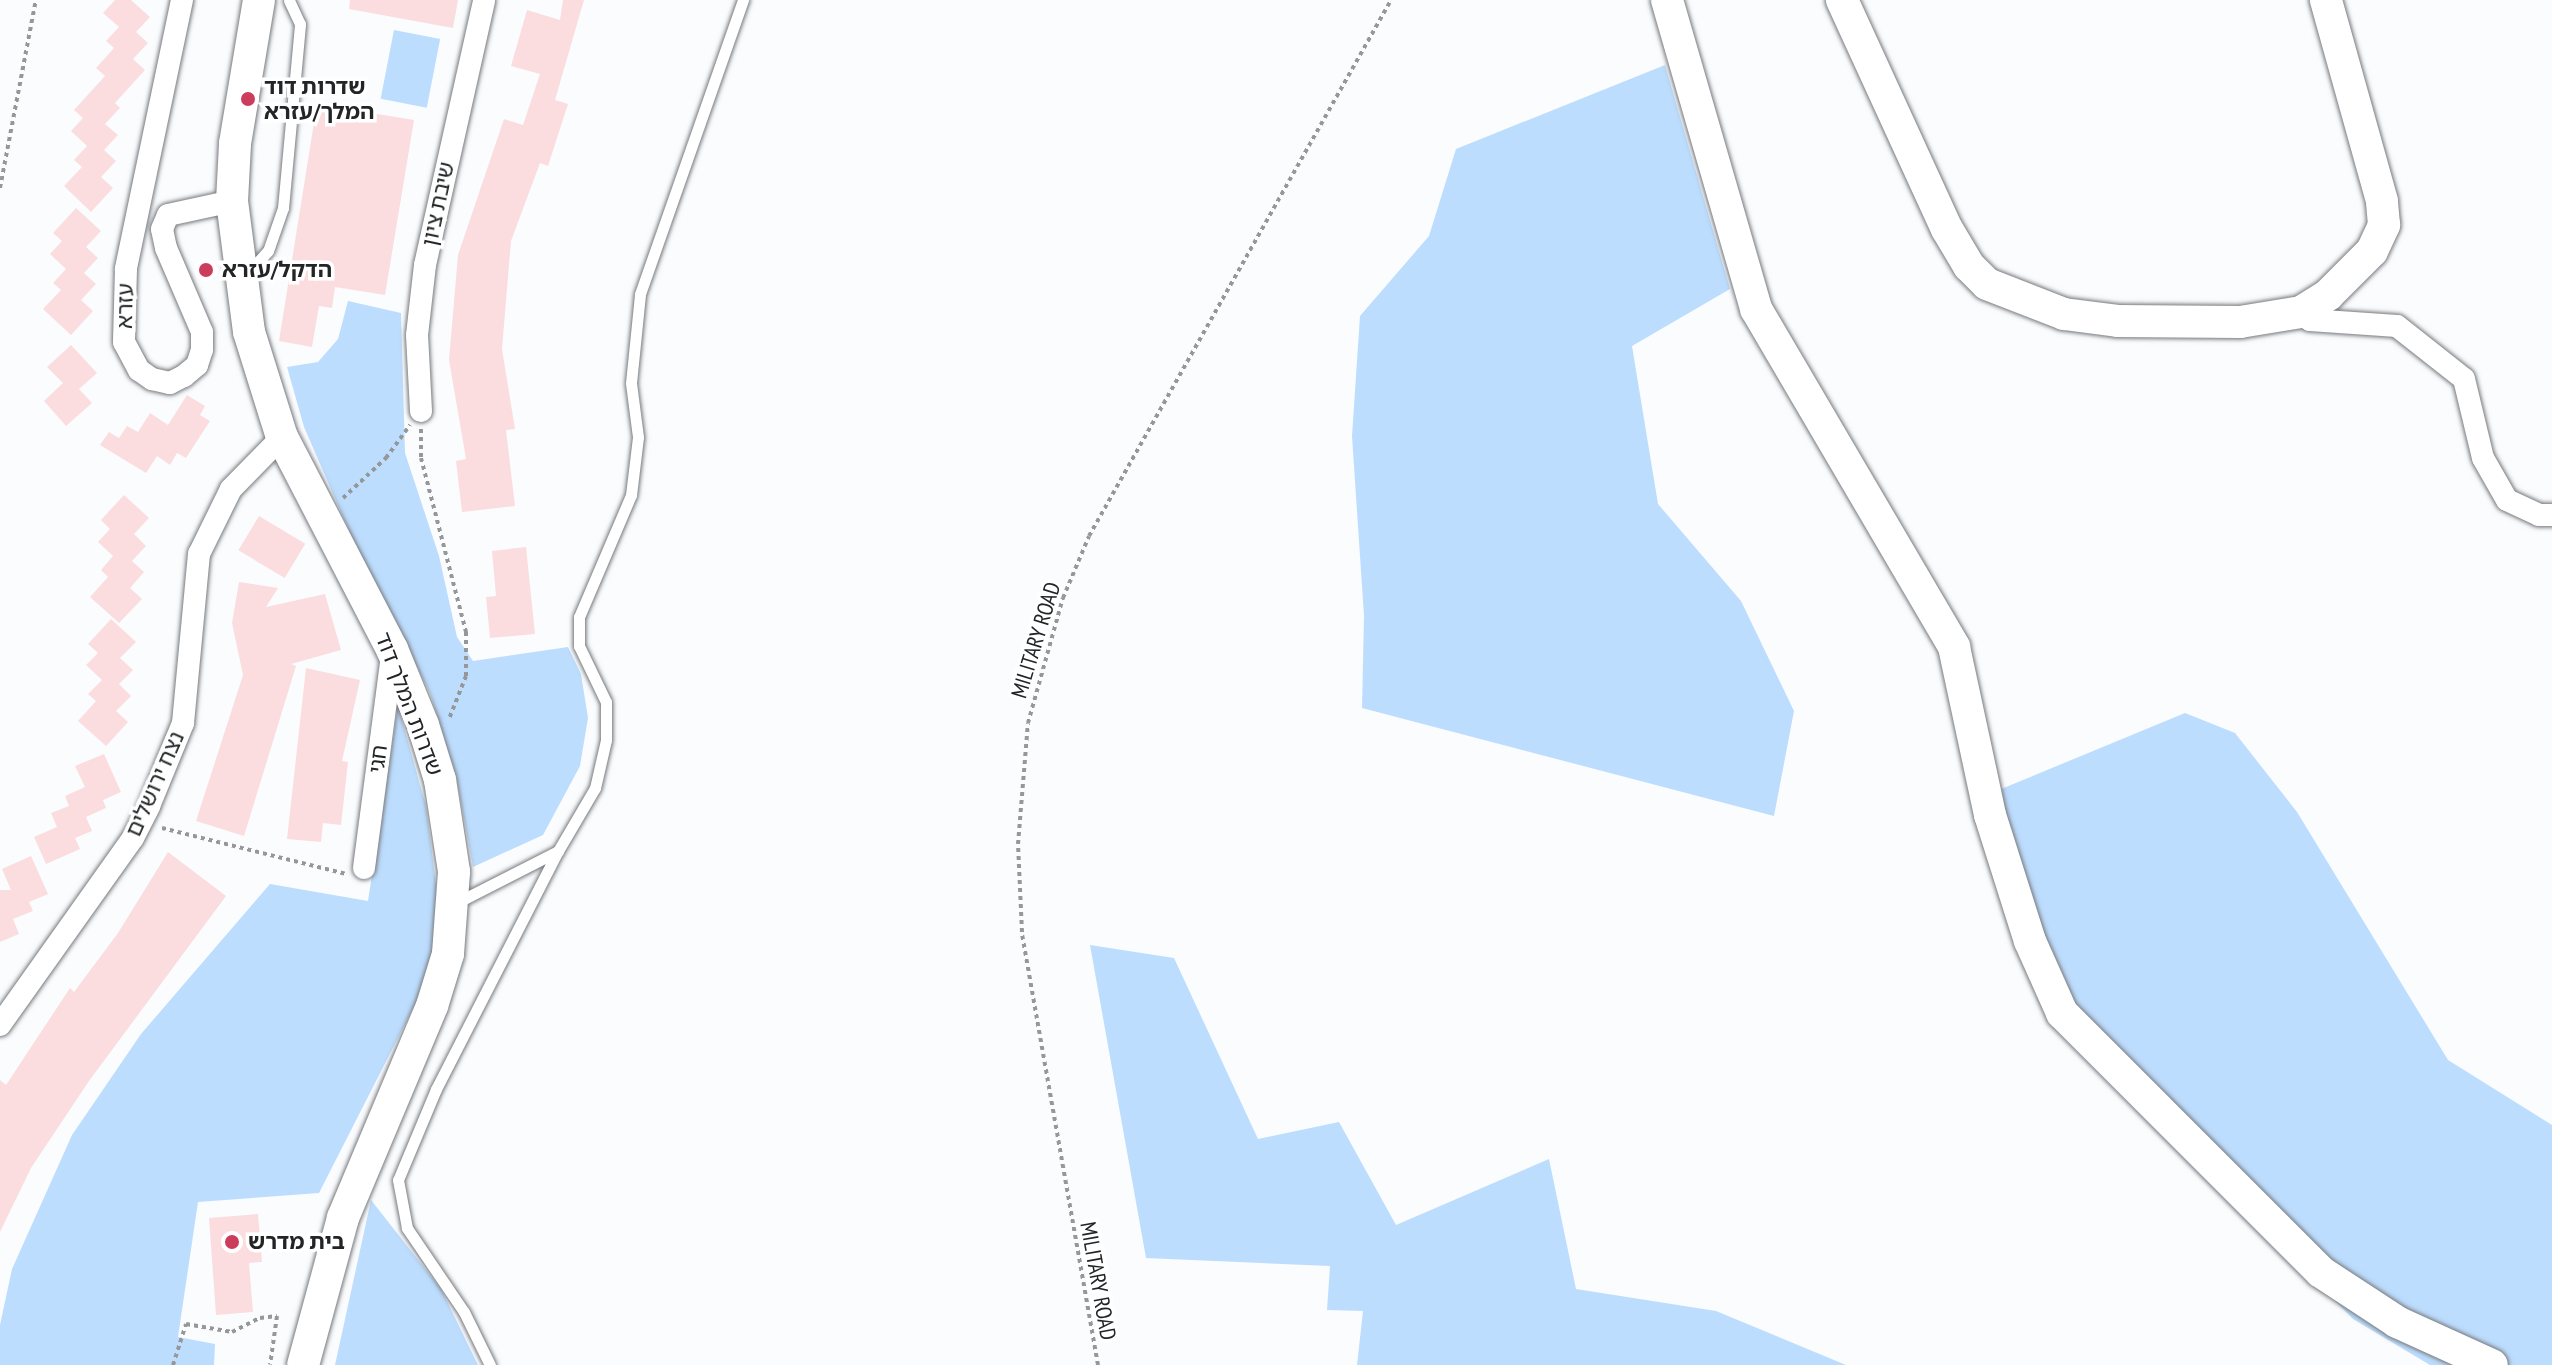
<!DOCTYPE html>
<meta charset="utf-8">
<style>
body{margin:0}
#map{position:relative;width:2552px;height:1365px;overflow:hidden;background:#fafcfe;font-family:"PT Sans Narrow","Noto Sans Hebrew",sans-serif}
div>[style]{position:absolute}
.green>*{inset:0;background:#bdddfe;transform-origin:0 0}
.building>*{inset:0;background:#fcdddf;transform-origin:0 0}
.path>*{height:4px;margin-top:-2px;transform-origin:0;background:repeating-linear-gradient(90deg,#959799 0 4px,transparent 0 8px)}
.roads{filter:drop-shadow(0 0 2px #777a7e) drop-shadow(0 0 2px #777a7e)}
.lane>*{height:11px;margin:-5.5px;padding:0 5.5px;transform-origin:5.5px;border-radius:5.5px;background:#fff}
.street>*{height:22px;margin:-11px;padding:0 11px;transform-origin:11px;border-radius:11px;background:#fff}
.secondary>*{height:32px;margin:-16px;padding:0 16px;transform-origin:16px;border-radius:16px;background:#fff}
.dots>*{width:22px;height:22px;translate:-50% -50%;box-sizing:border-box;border:4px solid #fff;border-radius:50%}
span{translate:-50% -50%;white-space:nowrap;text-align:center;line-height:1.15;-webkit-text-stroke:7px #fff;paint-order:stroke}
.poi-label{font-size:22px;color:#222425;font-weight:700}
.left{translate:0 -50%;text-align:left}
.street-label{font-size:22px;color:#222425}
</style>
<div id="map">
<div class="green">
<div style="left:394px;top:30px;width:47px;height:70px;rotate:11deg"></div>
<div style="clip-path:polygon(1665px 65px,1730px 289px,1632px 346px,1658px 504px,1741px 601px,1794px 711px,1774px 816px,1362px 708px,1364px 616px,1352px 436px,1360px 316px,1429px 236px,1456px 149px)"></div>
<div style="clip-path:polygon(348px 301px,401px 313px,405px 453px,439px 556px,457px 637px,473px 661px,568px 647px,581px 674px,588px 718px,580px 766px,543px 835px,473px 867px,456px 775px,430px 693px,350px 533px,304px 427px,287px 367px,318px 362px,338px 339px)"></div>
<div style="clip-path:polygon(398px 706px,426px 806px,440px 915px,428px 979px,319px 1193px,198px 1202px,178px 1337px,215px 1344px,214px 1365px,0 1365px,0 1325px,12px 1269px,72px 1135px,141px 1034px,270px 884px,368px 901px)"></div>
<div style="clip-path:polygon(2185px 713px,2235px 733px,2297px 812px,2448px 1060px,2552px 1125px,2552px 1365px,2430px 1365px,2353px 1319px,2051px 1015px,1977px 799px)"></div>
<div style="clip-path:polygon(1090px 945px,1174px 958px,1258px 1139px,1339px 1122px,1396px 1225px,1549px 1159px,1576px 1289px,1716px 1311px,1846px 1365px,1357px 1365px,1363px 1311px,1327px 1310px,1330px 1266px,1146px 1258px)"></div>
<div style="clip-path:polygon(371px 1200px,441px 1289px,478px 1365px,335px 1365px)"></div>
</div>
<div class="building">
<div style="clip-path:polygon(115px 0,131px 0,150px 17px,136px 32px,148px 43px,133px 59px,145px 70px,115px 103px,120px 108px,105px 124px,118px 135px,104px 150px,116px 161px,101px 177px,113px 188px,91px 212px,64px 186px,82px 167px,74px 160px,87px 146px,71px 131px,83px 118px,74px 110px,105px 76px,96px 68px,114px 48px,106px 41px,119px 27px,103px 13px)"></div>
<div style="clip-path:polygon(350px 0,458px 0,453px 28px,349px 9px)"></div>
<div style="clip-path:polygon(563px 0,584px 0,555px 100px,568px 104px,548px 166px,540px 163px,511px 241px,502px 349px,515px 429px,506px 430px,515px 506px,462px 512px,456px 461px,466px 459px,449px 360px,458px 255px,504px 119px,523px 125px,540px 74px,511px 66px,527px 10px,560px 20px)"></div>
<div style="clip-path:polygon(317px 104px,414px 120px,385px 295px,335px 287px,332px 308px,319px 306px,312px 347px,279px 341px)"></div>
<div style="clip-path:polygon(76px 208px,101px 231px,86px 247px,98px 258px,84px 273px,96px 284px,81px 300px,93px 311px,71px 335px,43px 309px,61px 290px,53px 283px,66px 269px,50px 254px,62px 241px,53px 233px)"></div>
<div style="clip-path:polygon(71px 345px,97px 373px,79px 389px,92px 403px,66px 426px,44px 401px,63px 383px,47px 367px)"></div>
<div style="clip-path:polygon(187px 395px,205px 406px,200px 415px,210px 421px,186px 458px,177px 453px,170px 465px,157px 456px,146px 473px,100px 445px,109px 432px,119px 438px,127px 426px,138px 432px,150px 413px,168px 425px)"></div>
<div style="clip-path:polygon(124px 495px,149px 518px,134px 534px,146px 546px,132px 561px,144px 572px,130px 588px,142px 599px,119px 623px,90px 597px,108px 577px,101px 570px,113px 556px,98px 542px,110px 529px,101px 520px)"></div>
<div style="left:259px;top:516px;width:54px;height:40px;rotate:31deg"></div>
<div style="clip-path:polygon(526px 547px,535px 634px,490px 638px,486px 597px,496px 596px,492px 551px)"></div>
<div style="clip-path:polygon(239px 582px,278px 588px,266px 607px,325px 594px,341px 650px,291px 664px,296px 666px,244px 836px,196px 821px,243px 675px,232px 623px)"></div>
<div style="clip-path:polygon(111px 619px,136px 642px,120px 658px,133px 670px,119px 684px,131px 696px,116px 711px,128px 722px,106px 746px,78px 721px,96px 701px,88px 694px,102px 680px,86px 665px,98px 653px,88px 644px)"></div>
<div style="clip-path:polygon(306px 668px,360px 680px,342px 761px,348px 762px,341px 825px,323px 823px,321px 842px,287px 839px)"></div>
<div style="clip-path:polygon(104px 754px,121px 792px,103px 800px,106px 808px,86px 817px,92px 831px,75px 838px,80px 849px,46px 864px,34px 837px,57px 827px,51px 813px,69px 806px,65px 796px,85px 787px,75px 766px)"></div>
<div style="clip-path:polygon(168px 852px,226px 896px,89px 1081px,31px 1168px,0 1232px,0 1080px,6px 1085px,70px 988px,74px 992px,118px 933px)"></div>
<div style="clip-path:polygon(31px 856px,48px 894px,29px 902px,33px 911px,13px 919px,19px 934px,0 942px,0 890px,11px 890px,2px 869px)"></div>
<div style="clip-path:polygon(258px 1214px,262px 1262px,249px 1263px,253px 1312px,216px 1315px,209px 1218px)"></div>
</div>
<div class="path">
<div style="left:0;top:188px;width:191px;rotate:-79.2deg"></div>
<div style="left:421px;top:429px;width:29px;rotate:90deg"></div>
<div style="left:421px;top:458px;width:180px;rotate:75.5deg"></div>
<div style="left:466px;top:632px;width:44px;rotate:90deg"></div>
<div style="left:466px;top:676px;width:46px;rotate:111.6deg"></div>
<div style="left:343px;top:498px;width:59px;rotate:-42.9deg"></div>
<div style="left:386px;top:458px;width:41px;rotate:-54deg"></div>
<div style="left:162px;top:828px;width:190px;rotate:14deg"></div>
<div style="left:173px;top:1365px;width:43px;rotate:-72.4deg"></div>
<div style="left:186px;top:1324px;width:47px;rotate:9.9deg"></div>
<div style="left:232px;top:1332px;width:31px;rotate:-27deg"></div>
<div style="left:260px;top:1318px;width:17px;rotate:-7deg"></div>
<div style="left:277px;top:1316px;width:49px;rotate:98.1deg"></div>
<div style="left:1098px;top:1365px;width:440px;rotate:-100deg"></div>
<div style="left:1022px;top:932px;width:88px;rotate:-92.6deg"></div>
<div style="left:1018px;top:844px;width:121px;rotate:-85.3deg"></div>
<div style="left:1028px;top:723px;width:130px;rotate:-74.4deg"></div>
<div style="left:1063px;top:598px;width:67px;rotate:-67.2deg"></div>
<div style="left:1089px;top:536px;width:615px;rotate:-60.6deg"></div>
</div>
<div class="roads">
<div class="lane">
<div style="left:247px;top:274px;width:31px;rotate:-48deg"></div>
<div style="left:268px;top:251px;width:46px;rotate:-70.8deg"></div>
<div style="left:283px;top:208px;width:185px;rotate:-84.7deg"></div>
<div style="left:300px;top:24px;width:26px;rotate:-115deg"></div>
<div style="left:454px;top:904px;width:117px;rotate:-27deg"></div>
<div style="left:558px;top:851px;width:73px;rotate:-59.6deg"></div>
<div style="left:595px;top:788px;width:49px;rotate:-77.1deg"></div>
<div style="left:606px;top:740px;width:38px;rotate:-90deg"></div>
<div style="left:606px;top:702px;width:62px;rotate:-115.7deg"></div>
<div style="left:579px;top:646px;width:29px;rotate:-90deg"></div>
<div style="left:579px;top:617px;width:133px;rotate:-66.9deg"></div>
<div style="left:631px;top:495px;width:58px;rotate:-83.1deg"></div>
<div style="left:638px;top:437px;width:54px;rotate:-97.4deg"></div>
<div style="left:631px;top:383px;width:89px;rotate:-84.2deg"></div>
<div style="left:640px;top:294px;width:312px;rotate:-70.7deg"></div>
<div style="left:490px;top:1365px;width:59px;rotate:-116.1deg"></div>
<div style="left:464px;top:1312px;width:102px;rotate:-124.2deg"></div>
<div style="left:407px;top:1228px;width:49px;rotate:-100.6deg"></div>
<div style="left:398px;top:1180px;width:99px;rotate:-67.3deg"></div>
<div style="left:436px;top:1089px;width:267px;rotate:-62.9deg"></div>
</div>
<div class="street">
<div style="left:182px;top:0;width:275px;rotate:101.8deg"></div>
<div style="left:126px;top:269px;width:73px;rotate:91.6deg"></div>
<div style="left:124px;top:342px;width:32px;rotate:62deg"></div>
<div style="left:139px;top:370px;width:16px;rotate:35deg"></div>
<div style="left:152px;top:379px;width:18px;rotate:13deg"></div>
<div style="left:170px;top:383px;width:16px;rotate:-27deg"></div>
<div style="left:184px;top:376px;width:17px;rotate:-40deg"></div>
<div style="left:197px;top:365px;width:16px;rotate:-72deg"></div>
<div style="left:202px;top:350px;width:18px;rotate:-90deg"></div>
<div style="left:202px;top:332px;width:91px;rotate:-113.2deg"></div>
<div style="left:166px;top:248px;width:19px;rotate:-102deg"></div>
<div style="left:162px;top:229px;width:15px;rotate:-67deg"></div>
<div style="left:168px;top:215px;width:66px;rotate:-12.3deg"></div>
<div style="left:2301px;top:312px;width:12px;rotate:42deg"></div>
<div style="left:2310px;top:320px;width:87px;rotate:3.9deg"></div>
<div style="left:2397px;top:326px;width:85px;rotate:38.3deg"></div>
<div style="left:2464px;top:379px;width:81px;rotate:76.5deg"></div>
<div style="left:2483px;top:458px;width:48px;rotate:60.3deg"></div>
<div style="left:2507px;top:500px;width:35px;rotate:25deg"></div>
<div style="left:2539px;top:515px;width:13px"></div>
<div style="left:421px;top:411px;width:76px;rotate:-93deg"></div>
<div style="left:417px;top:335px;width:70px;rotate:-83.5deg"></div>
<div style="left:425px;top:265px;width:271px;rotate:-77.4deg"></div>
<div style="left:364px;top:868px;width:216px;rotate:-82.5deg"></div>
<div style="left:0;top:1025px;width:229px;rotate:-54.6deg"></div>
<div style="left:133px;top:838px;width:36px;rotate:-63deg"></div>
<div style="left:149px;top:806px;width:90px;rotate:-67.7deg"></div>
<div style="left:183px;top:723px;width:170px;rotate:-84.6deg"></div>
<div style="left:199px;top:554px;width:72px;rotate:-63.8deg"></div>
<div style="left:231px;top:489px;width:73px;rotate:-45.6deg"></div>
</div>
<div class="secondary">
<div style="left:259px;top:0;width:146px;rotate:99.5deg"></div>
<div style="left:235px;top:144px;width:57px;rotate:93deg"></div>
<div style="left:232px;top:201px;width:132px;rotate:82.6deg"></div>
<div style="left:249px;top:332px;width:110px;rotate:72.6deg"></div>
<div style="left:282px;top:437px;width:239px;rotate:62.6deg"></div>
<div style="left:392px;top:649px;width:82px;rotate:67.8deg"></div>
<div style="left:423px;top:725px;width:58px;rotate:72.8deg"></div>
<div style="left:440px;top:780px;width:93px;rotate:81.3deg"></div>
<div style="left:454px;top:872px;width:82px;rotate:94.2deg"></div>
<div style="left:448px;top:954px;width:54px;rotate:107.1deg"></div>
<div style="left:432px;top:1006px;width:230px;rotate:112.8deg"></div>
<div style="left:343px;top:1218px;width:152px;rotate:105.2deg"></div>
<div style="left:1667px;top:0;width:322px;rotate:73.9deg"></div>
<div style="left:1756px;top:309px;width:392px;rotate:59.6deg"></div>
<div style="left:1954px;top:647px;width:172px;rotate:77.9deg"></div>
<div style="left:1990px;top:815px;width:132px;rotate:72.4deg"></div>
<div style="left:2030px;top:941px;width:79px;rotate:66deg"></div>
<div style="left:2062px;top:1013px;width:366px;rotate:45deg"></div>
<div style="left:2321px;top:1272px;width:91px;rotate:33.3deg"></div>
<div style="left:2397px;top:1322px;width:104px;rotate:24.4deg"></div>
<div style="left:1842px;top:0;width:252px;rotate:65.4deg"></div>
<div style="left:1947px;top:229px;width:43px;rotate:59.3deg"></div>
<div style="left:1969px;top:266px;width:25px;rotate:45deg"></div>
<div style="left:1987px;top:284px;width:83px;rotate:21.3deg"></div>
<div style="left:2064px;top:314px;width:54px;rotate:7.4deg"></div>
<div style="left:2118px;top:321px;width:122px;rotate:0.5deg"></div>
<div style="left:2240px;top:322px;width:62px;rotate:-9.3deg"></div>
<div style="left:2301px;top:312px;width:32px;rotate:-32deg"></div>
<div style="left:2328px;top:295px;width:62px;rotate:-45deg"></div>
<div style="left:2372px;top:251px;width:29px;rotate:-65deg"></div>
<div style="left:2384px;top:225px;width:24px;rotate:-95deg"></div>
<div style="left:2382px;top:201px;width:209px;rotate:-105.6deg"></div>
</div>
</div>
<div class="dots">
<div style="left:248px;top:99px;background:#cc3d5c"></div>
<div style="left:206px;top:270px;background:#cc3d5c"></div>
<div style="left:232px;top:1242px;background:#cc3d5c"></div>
</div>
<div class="poi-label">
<span class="left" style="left:264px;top:99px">שדרות דוד<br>המלך/עזרא</span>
<span class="left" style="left:222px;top:270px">הדקל/עזרא</span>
<span class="left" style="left:248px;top:1242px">בית מדרש</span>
</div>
<div class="street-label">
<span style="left:438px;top:204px;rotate:-78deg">שיבת ציון</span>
<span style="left:125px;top:306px;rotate:-89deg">עזרא</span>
<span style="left:1036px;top:640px;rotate:-73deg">MILITARY ROAD</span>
<span style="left:409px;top:704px;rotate:69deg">שדרות המלך דוד</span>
<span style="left:378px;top:759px;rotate:-83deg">חגי</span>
<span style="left:155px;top:784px;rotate:-66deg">נצח ירושלים</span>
<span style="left:1098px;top:1281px;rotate:80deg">MILITARY ROAD</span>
</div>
</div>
